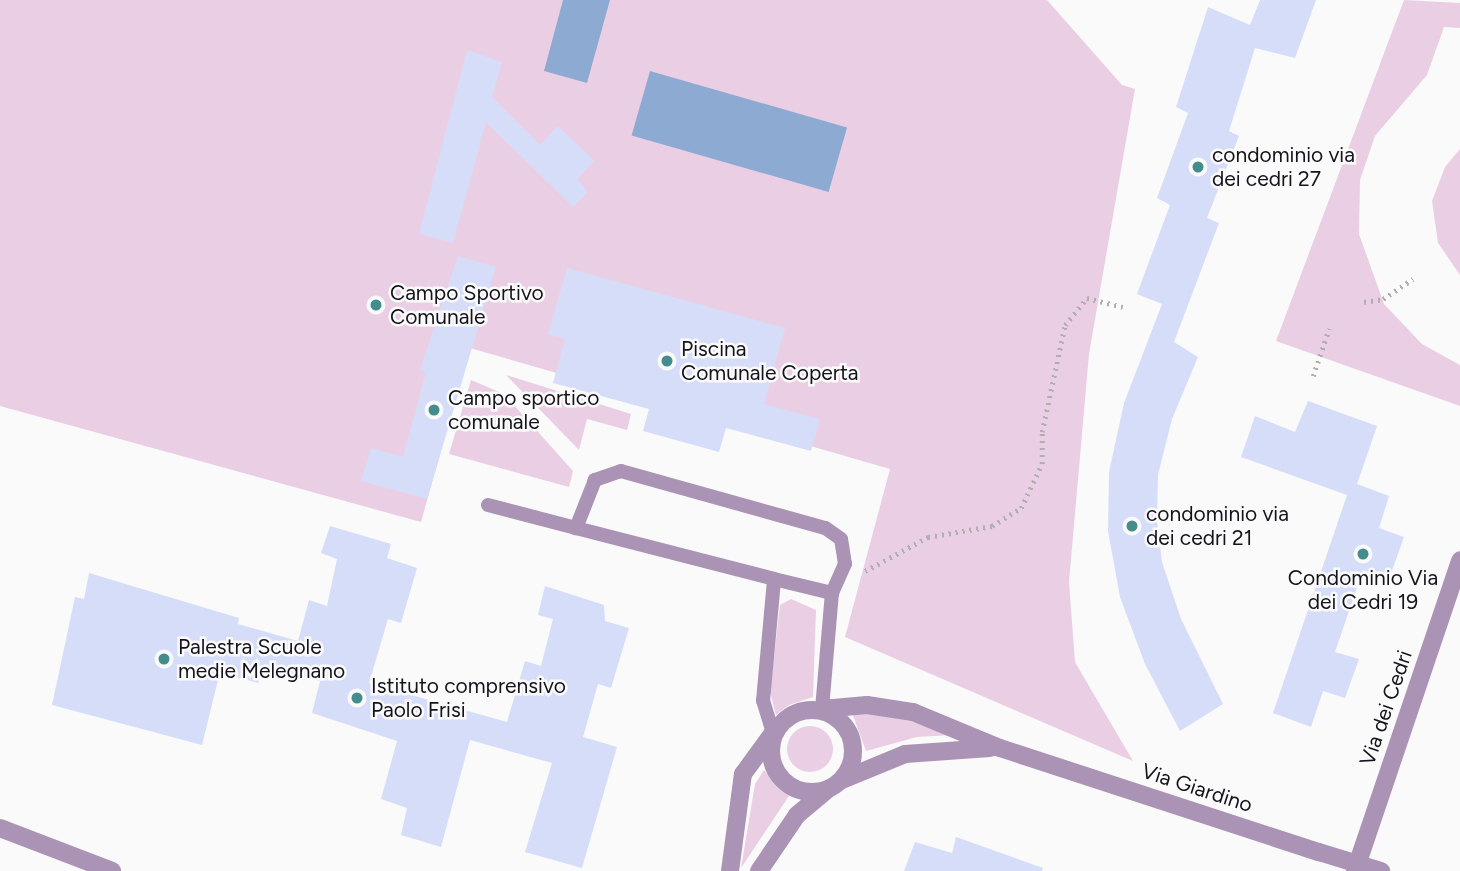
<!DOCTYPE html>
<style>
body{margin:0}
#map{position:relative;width:1460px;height:871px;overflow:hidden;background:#fafafa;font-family:Figtree,sans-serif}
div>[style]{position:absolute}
.green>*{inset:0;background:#eacfe4}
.round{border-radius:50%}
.water>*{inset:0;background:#8dabd2;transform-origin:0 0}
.building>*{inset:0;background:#d6ddf9}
.path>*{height:4.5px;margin-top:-2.25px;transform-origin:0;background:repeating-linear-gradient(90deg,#afaeb1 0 2px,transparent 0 7px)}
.service>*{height:14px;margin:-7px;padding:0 7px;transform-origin:7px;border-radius:7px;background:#ab93b6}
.minor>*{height:18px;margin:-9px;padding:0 9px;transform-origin:9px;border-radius:9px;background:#ab93b6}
.tertiary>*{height:18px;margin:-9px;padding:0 9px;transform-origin:9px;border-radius:9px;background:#ab93b6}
.tertiary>.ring{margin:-9px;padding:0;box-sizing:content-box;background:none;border:18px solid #ab93b6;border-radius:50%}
.tertiary-bridge>*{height:18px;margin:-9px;padding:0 9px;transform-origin:9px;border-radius:9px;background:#ab93b6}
.dots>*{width:19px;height:19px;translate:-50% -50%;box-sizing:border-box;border:4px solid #fafafa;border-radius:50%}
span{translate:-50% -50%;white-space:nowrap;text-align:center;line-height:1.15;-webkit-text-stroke:5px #fafafa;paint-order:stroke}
.poi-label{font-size:21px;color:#14121b}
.left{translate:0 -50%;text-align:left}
.street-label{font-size:21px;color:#14121b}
</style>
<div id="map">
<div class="green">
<div style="clip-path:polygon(0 0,1047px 0,1122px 85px,1135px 89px,1089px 354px,1069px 582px,1075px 662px,1133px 761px,845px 637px,890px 469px,470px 348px,421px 522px,0 406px)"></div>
<div style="clip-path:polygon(1404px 0,1460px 3px,1460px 28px,1444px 27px,1427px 75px,1375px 136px,1360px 180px,1359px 234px,1384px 304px,1422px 344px,1460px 365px,1460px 406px,1276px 341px)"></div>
<div style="clip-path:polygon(1460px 149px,1460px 275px,1438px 243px,1432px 201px,1445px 167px)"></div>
<div style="clip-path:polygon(506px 375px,631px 414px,627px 430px,587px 419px,579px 450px)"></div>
<div style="clip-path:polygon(471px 380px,504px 394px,573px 471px,569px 487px,449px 454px)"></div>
<div style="clip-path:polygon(791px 599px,816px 610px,813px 697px,789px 705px,776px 715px,770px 692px,780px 605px)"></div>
<div style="clip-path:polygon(883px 710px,952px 735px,917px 737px,866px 751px,852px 713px)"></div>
<div class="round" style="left:787px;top:726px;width:46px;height:46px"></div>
<div style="clip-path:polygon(764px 770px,789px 796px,741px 868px,755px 784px)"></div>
</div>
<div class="water">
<div style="clip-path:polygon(563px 0,610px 0,587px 83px,544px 71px)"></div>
<div style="left:650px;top:71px;width:205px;height:67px;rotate:16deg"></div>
</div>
<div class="building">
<div style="clip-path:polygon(1260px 0,1316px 0,1295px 58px,1255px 48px,1229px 131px,1239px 136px,1207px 218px,1219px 223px,1174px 342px,1198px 357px,1172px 419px,1158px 475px,1157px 521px,1162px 562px,1181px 619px,1223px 704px,1180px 731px,1145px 664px,1120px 597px,1108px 531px,1109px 472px,1124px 403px,1162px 304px,1137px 294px,1170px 205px,1157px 198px,1188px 113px,1176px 107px,1208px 7px,1250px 25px)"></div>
<div style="clip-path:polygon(467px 50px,502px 62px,492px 97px,540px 145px,558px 126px,594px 161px,577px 179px,588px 192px,573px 207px,486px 122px,453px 243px,419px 234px)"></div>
<div style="clip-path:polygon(458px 256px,496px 267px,427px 499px,361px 481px,371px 448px,403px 457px,426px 372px,420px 370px)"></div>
<div style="clip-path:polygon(567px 268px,785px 328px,764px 404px,820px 419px,811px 451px,726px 428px,719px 452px,643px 431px,649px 409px,553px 383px,565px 339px,548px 334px)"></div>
<div style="clip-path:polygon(1308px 401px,1377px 426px,1357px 484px,1389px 496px,1379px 528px,1404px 537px,1389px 579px,1363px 570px,1335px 652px,1359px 659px,1345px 698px,1323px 691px,1311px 727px,1273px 713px,1347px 495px,1241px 457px,1255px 416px,1295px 432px)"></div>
<div style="clip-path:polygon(330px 526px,391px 544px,387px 558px,417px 568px,401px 623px,388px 619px,369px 683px,507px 722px,525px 661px,541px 666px,553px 619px,538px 615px,545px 586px,604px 605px,605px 621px,629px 628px,611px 688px,598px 684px,583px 737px,617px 747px,582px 868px,525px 852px,552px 763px,470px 740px,441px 847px,401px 835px,407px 808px,381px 799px,397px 741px,312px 713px,320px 681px,266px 666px,258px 683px,220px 672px,202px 745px,52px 705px,75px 597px,84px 599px,89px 573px,239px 618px,238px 624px,298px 641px,309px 600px,327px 606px,337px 559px,321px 553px)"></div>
<div style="clip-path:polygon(956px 837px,1043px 868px,1042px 871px,904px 871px,915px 842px,952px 853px)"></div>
</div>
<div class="path">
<div style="left:1364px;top:302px;width:19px;rotate:-9deg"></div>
<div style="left:1383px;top:299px;width:36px;rotate:-34deg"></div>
<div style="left:1313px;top:376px;width:50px;rotate:-71.2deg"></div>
<div style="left:865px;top:571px;width:72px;rotate:-28.4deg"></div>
<div style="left:928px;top:537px;width:65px;rotate:-9.8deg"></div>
<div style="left:992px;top:526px;width:34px;rotate:-32deg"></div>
<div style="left:1021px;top:508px;width:49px;rotate:-64.5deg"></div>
<div style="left:1042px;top:464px;width:32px;rotate:-90deg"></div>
<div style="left:1042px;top:432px;width:109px;rotate:-77.9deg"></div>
<div style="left:1065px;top:325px;width:35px;rotate:-51deg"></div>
<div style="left:1087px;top:298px;width:37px;rotate:14deg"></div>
</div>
<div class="service">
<div style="left:488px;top:505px;width:91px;rotate:14.6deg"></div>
<div style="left:576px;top:528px;width:204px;rotate:14.4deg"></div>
<div style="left:774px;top:579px;width:60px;rotate:13.6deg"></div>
<div style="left:832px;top:593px;width:32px;rotate:-66deg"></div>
<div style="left:845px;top:564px;width:25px;rotate:-99deg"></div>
<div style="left:841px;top:539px;width:19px;rotate:-145deg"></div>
<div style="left:825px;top:528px;width:212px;rotate:-164.4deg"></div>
<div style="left:621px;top:471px;width:28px;rotate:161deg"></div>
<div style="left:595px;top:480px;width:52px;rotate:111.6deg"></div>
<div style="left:822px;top:709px;width:116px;rotate:-85.1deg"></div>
<div style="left:773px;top:733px;width:34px;rotate:-107deg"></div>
<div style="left:763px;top:701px;width:122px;rotate:-84.8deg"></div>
</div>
<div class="minor">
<div style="left:0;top:828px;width:120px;rotate:21deg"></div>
<div style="left:1355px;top:871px;width:328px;rotate:-71.3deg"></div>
</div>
<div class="tertiary">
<div style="left:822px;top:709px;width:45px;rotate:-5.1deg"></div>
<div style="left:867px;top:705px;width:47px;rotate:8.7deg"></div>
<div style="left:913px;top:712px;width:94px;rotate:22.5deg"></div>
<div style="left:1000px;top:748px;width:336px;rotate:18.1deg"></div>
<div class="ring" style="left:771px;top:710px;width:64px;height:64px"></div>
<div style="left:842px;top:780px;width:68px;rotate:-22.4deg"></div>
<div style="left:905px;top:754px;width:85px;rotate:-4deg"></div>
<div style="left:730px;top:871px;width:98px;rotate:-82.4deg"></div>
<div style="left:743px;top:774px;width:51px;rotate:-53.8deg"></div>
<div style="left:759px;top:871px;width:68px;rotate:-55.8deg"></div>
<div style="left:797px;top:815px;width:40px;rotate:-40deg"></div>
</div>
<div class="tertiary-bridge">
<div style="left:1319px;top:852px;width:65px;rotate:17deg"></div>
</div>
<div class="dots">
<div style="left:1198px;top:167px;background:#458d8d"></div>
<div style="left:376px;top:305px;background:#458d8d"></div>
<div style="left:667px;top:361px;background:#458d8d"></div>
<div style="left:434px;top:410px;background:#458d8d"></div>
<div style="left:1132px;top:526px;background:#458d8d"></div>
<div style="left:1363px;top:554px;background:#458d8d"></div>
<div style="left:164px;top:659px;background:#458d8d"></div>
<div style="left:357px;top:698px;background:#458d8d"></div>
</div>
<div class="poi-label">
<span class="left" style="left:1212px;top:167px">condominio via<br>dei cedri 27</span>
<span class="left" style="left:390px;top:305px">Campo Sportivo<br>Comunale</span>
<span class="left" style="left:681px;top:361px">Piscina<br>Comunale Coperta</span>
<span class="left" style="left:448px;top:410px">Campo sportico<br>comunale</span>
<span class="left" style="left:1146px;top:526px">condominio via<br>dei cedri 21</span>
<span style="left:1363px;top:590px">Condominio Via<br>dei Cedri 19</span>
<span class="left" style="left:178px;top:659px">Palestra Scuole<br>medie Melegnano</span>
<span class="left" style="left:371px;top:698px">Istituto comprensivo<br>Paolo Frisi</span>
</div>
<div class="street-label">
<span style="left:1386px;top:708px;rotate:-71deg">Via dei Cedri</span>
<span style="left:1197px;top:788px;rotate:18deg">Via Giardino</span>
</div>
</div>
